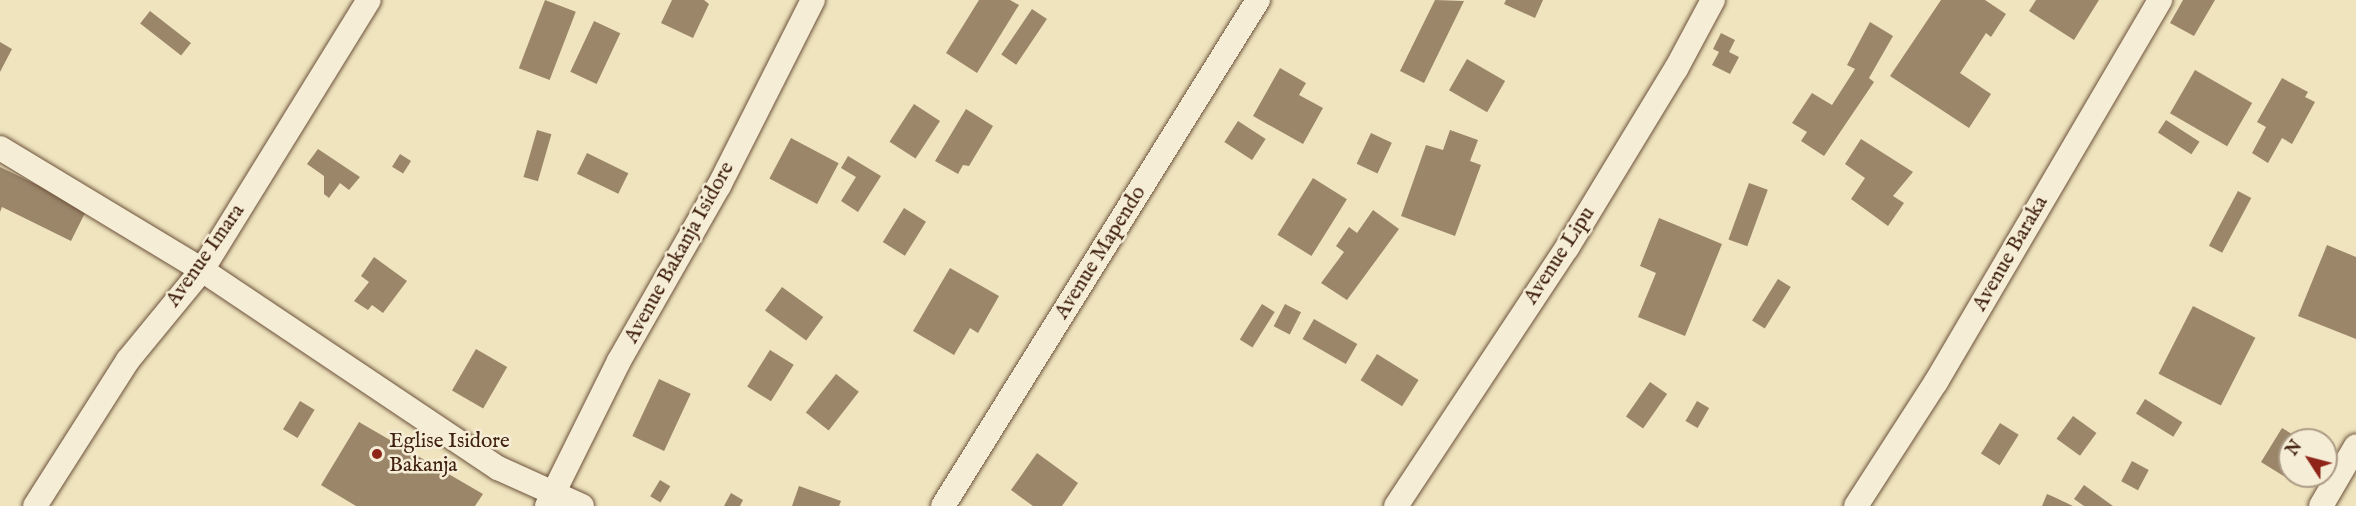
<!DOCTYPE html>
<style>
body{margin:0}
#map{position:relative;width:2356px;height:506px;overflow:hidden;background:#efe4be;font-family:"IM FELL English",serif}
div>[style]{position:absolute}
.building>*{inset:0;background:#9b866a;transform-origin:0 0}
.roads{filter:drop-shadow(0 0 2px #6c513b) drop-shadow(0 0 2px #6c513b)}
.street>*{height:24px;margin:-12px;padding:0 12px;transform-origin:12px;border-radius:12px;background:#f5edd5}
.dots>*{width:16px;height:16px;translate:-50% -50%;box-sizing:border-box;border:3px solid #f5edd5;border-radius:50%}
span{translate:-50% -50%;white-space:nowrap;text-align:center;line-height:1.15;-webkit-text-stroke:5px #f5edd5;paint-order:stroke}
.street-label{font-size:21px;color:#40200f}
.poi-label{font-size:21px;color:#40200f}
.left{translate:0 -50%;text-align:left}
.north{position:absolute;left:2278px;top:428px;width:60px;height:60px;box-sizing:border-box;background:#f5edd5;border:2px solid #ad9b86;border-radius:50%;rotate:306deg;font-size:16px;font-weight:700;line-height:24px;text-align:center;color:#40200f}
.north::after{content:'';display:block;margin:auto;width:21px;height:27px;background:#8f2418;clip-path:polygon(50% 0,100% 100%,50% 72%,0 100%)}
</style>
<div id="map">
<div class="building">
<div style="left:545px;top:0;width:33px;height:73px;rotate:21deg"></div>
<div style="clip-path:polygon(672px 0,704px 0,709px 4px,693px 38px,661px 23px)"></div>
<div style="clip-path:polygon(979px 0,1010px 0,1019px 5px,977px 73px,946px 53px)"></div>
<div style="clip-path:polygon(1435px 0,1464px 1px,1424px 83px,1400px 71px)"></div>
<div style="clip-path:polygon(1506px 0,1543px 0,1535px 18px,1504px 4px)"></div>
<div style="clip-path:polygon(1941px 0,1985px 0,2006px 14px,1991px 37px,1986px 33px,1960px 73px,1991px 94px,1969px 128px,1890px 76px)"></div>
<div style="clip-path:polygon(2036px 0,2099px 0,2074px 40px,2029px 11px)"></div>
<div style="clip-path:polygon(2183px 0,2215px 0,2194px 36px,2170px 23px)"></div>
<div style="left:1032px;top:9px;width:18px;height:55px;rotate:34deg"></div>
<div style="left:150px;top:11px;width:52px;height:16px;rotate:38deg"></div>
<div style="left:594px;top:21px;width:29px;height:56px;rotate:25deg"></div>
<div style="clip-path:polygon(1870px 22px,1893px 36px,1869px 78px,1874px 82px,1824px 156px,1801px 141px,1807px 132px,1792px 123px,1812px 93px,1832px 105px,1855px 69px,1847px 65px)"></div>
<div style="clip-path:polygon(1721px 33px,1735px 40px,1729px 52px,1739px 57px,1730px 74px,1712px 65px,1719px 52px,1713px 49px)"></div>
<div style="clip-path:polygon(0 42px,12px 49px,0 72px)"></div>
<div style="left:1467px;top:59px;width:44px;height:36px;rotate:30deg"></div>
<div style="clip-path:polygon(1280px 68px,1306px 83px,1299px 95px,1323px 108px,1303px 144px,1253px 116px)"></div>
<div style="left:2195px;top:70px;width:66px;height:50px;rotate:30deg"></div>
<div style="clip-path:polygon(2282px 78px,2308px 92px,2305px 97px,2315px 102px,2292px 144px,2282px 138px,2268px 163px,2252px 153px,2266px 127px,2257px 122px)"></div>
<div style="left:914px;top:104px;width:31px;height:45px;rotate:33deg"></div>
<div style="clip-path:polygon(966px 109px,993px 126px,969px 166px,963px 165px,958px 174px,935px 161px)"></div>
<div style="left:2166px;top:120px;width:40px;height:15px;rotate:33deg"></div>
<div style="left:1238px;top:121px;width:33px;height:25px;rotate:33deg"></div>
<div style="left:537px;top:130px;width:15px;height:49px;rotate:16deg"></div>
<div style="clip-path:polygon(1450px 130px,1478px 140px,1470px 161px,1481px 165px,1455px 236px,1401px 216px,1426px 145px,1443px 150px)"></div>
<div style="left:1371px;top:133px;width:23px;height:34px;rotate:25deg"></div>
<div style="left:791px;top:138px;width:54px;height:46px;rotate:28deg"></div>
<div style="clip-path:polygon(1861px 139px,1913px 172px,1893px 196px,1904px 203px,1888px 226px,1851px 199px,1865px 178px,1845px 164px)"></div>
<div style="clip-path:polygon(318px 149px,360px 177px,349px 190px,340px 183px,329px 198px,324px 194px,324px 176px,307px 164px)"></div>
<div style="left:587px;top:153px;width:46px;height:23px;rotate:26deg"></div>
<div style="left:400px;top:154px;width:13px;height:15px;rotate:32deg"></div>
<div style="clip-path:polygon(848px 156px,881px 176px,858px 212px,841px 201px,856px 177px,841px 168px)"></div>
<div style="clip-path:polygon(0 167px,87px 209px,71px 241px,2px 207px,0 212px)"></div>
<div style="left:1313px;top:178px;width:40px;height:67px;rotate:32deg"></div>
<div style="left:1749px;top:183px;width:20px;height:60px;rotate:20deg"></div>
<div style="left:2238px;top:191px;width:15px;height:62px;rotate:28deg"></div>
<div style="left:904px;top:208px;width:26px;height:40px;rotate:32deg"></div>
<div style="clip-path:polygon(1373px 210px,1399px 229px,1347px 300px,1321px 283px,1344px 252px,1336px 246px,1349px 227px,1357px 233px)"></div>
<div style="clip-path:polygon(1659px 218px,1722px 244px,1685px 336px,1638px 317px,1656px 273px,1640px 266px)"></div>
<div style="clip-path:polygon(2327px 245px,2356px 257px,2356px 339px,2298px 316px)"></div>
<div style="clip-path:polygon(374px 257px,407px 281px,383px 313px,372px 305px,368px 310px,354px 301px,369px 282px,361px 276px)"></div>
<div style="clip-path:polygon(950px 268px,999px 296px,978px 333px,970px 328px,954px 355px,913px 331px)"></div>
<div style="left:1778px;top:279px;width:15px;height:49px;rotate:32deg"></div>
<div style="left:782px;top:287px;width:51px;height:29px;rotate:36deg"></div>
<div style="left:1262px;top:304px;width:15px;height:42px;rotate:32deg"></div>
<div style="left:1285px;top:304px;width:18px;height:25px;rotate:27deg"></div>
<div style="left:2193px;top:306px;width:70px;height:76px;rotate:27deg"></div>
<div style="left:1314px;top:319px;width:50px;height:23px;rotate:30deg"></div>
<div style="left:476px;top:349px;width:36px;height:48px;rotate:30deg"></div>
<div style="left:770px;top:350px;width:28px;height:43px;rotate:32deg"></div>
<div style="left:1377px;top:354px;width:49px;height:31px;rotate:32deg"></div>
<div style="left:836px;top:374px;width:29px;height:49px;rotate:38deg"></div>
<div style="left:659px;top:379px;width:35px;height:63px;rotate:25deg"></div>
<div style="left:1650px;top:382px;width:21px;height:42px;rotate:35deg"></div>
<div style="left:2145px;top:399px;width:44px;height:17px;rotate:32deg"></div>
<div style="left:300px;top:401px;width:17px;height:33px;rotate:31deg"></div>
<div style="left:1697px;top:401px;width:14px;height:23px;rotate:30deg"></div>
<div style="left:2073px;top:416px;width:29px;height:28px;rotate:36deg"></div>
<div style="clip-path:polygon(359px 422px,483px 494px,475px 506px,356px 506px,321px 485px)"></div>
<div style="left:2000px;top:423px;width:22px;height:36px;rotate:32deg"></div>
<div style="clip-path:polygon(2282px 428px,2302px 440px,2290px 440px,2290px 480px,2261px 462px)"></div>
<div style="clip-path:polygon(1037px 453px,1078px 483px,1062px 506px,1033px 506px,1011px 490px)"></div>
<div style="left:2132px;top:461px;width:19px;height:23px;rotate:28deg"></div>
<div style="left:660px;top:480px;width:12px;height:19px;rotate:31deg"></div>
<div style="clip-path:polygon(2084px 485px,2113px 506px,2084px 506px,2074px 499px)"></div>
<div style="clip-path:polygon(799px 486px,841px 501px,839px 506px,792px 506px)"></div>
<div style="clip-path:polygon(731px 493px,743px 500px,740px 506px,724px 506px)"></div>
<div style="clip-path:polygon(2047px 494px,2054px 497px,2073px 506px,2042px 506px)"></div>
</div>
<div class="roads">
<div class="street">
<div style="left:0;top:148px;width:236px;rotate:31.1deg"></div>
<div style="left:202px;top:270px;width:356px;rotate:33.8deg"></div>
<div style="left:498px;top:468px;width:92px;rotate:24.3deg"></div>
<div style="left:35px;top:506px;width:173px;rotate:-57.5deg"></div>
<div style="left:128px;top:360px;width:117px;rotate:-50.6deg"></div>
<div style="left:202px;top:270px;width:317px;rotate:-58.3deg"></div>
<div style="left:547px;top:506px;width:162px;rotate:-63.6deg"></div>
<div style="left:619px;top:361px;width:202px;rotate:-60.3deg"></div>
<div style="left:719px;top:186px;width:208px;rotate:-63.2deg"></div>
<div style="left:943px;top:506px;width:596px;rotate:-58.1deg"></div>
<div style="left:1396px;top:506px;width:310px;rotate:-56.5deg"></div>
<div style="left:1567px;top:248px;width:210px;rotate:-58.7deg"></div>
<div style="left:1676px;top:69px;width:78px;rotate:-61.8deg"></div>
<div style="left:1856px;top:506px;width:148px;rotate:-57.2deg"></div>
<div style="left:1936px;top:382px;width:443px;rotate:-59.6deg"></div>
<div style="left:2321px;top:506px;width:69px;rotate:-59.7deg"></div>
</div>
</div>
<div class="dots">
<div style="left:377px;top:454px;background:#8f2418"></div>
</div>
<div class="street-label">
<span style="left:680px;top:253px;rotate:-61deg">Avenue Bakanja Isidore</span>
<span style="left:1101px;top:253px;rotate:-58deg">Avenue Mapendo</span>
<span style="left:2011px;top:254px;rotate:-60deg">Avenue Baraka</span>
<span style="left:206px;top:256px;rotate:-55deg">Avenue Imara</span>
<span style="left:1560px;top:256px;rotate:-57deg">Avenue Lipu</span>
</div>
<div class="poi-label">
<span class="left" style="left:389px;top:454px">Eglise Isidore<br>Bakanja</span>
</div>
<div class="north">N</div>
</div>
